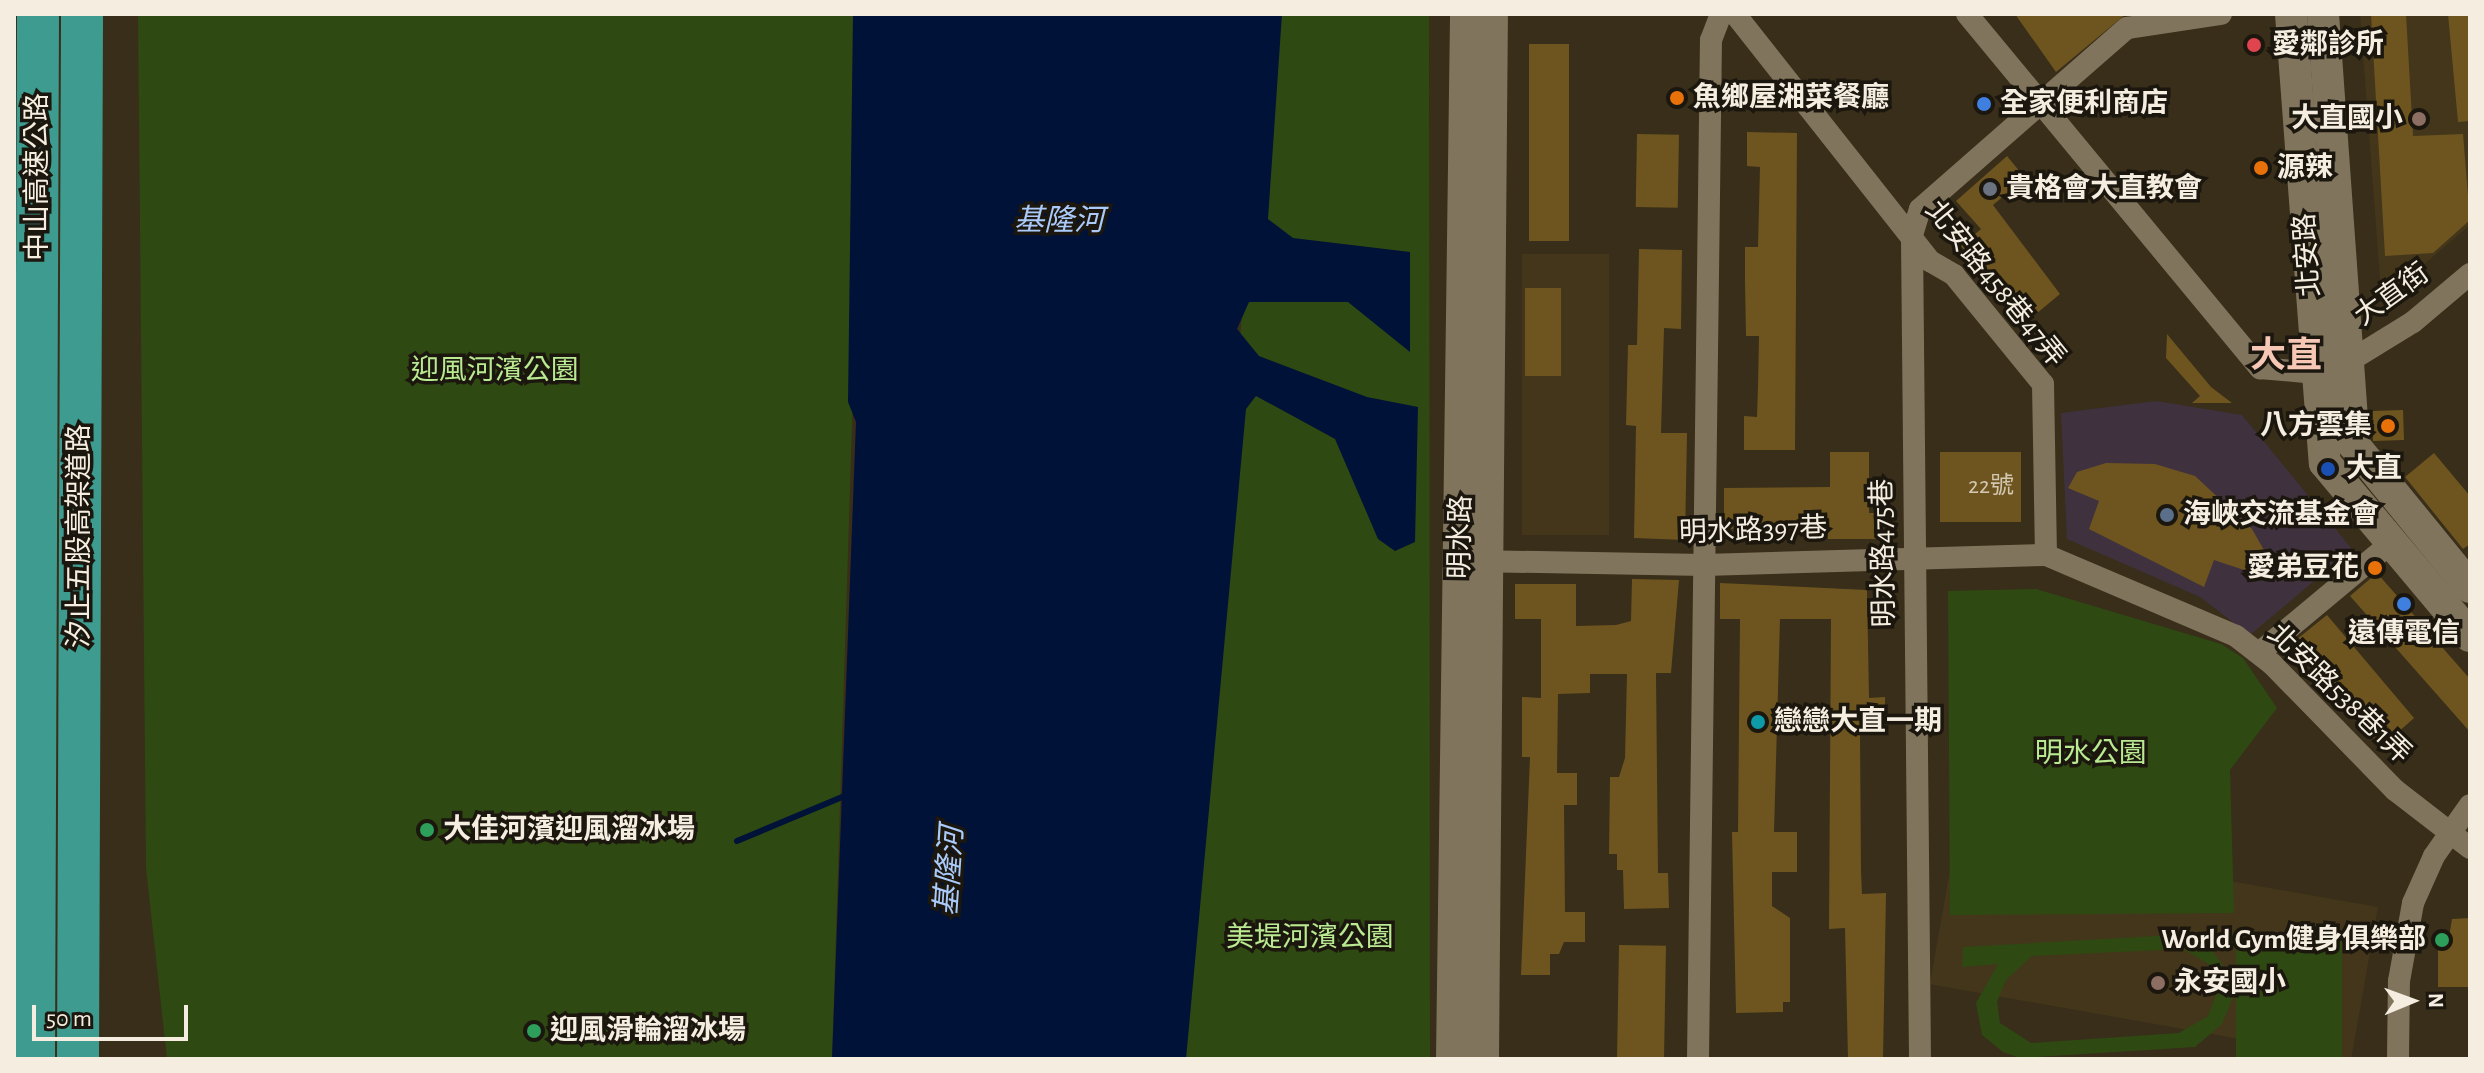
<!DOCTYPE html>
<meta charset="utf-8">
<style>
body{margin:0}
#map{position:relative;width:2484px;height:1073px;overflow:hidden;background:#382e19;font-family:"Alegreya Sans","Noto Sans TC",sans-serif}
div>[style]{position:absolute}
.commercial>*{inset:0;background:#40313f}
.built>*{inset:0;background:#43361a;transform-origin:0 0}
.green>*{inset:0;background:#2f4913;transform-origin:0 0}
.water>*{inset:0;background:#001237}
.stream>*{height:6px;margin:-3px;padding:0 3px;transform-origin:3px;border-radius:3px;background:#001237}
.building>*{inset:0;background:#6e551f;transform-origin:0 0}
.street>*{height:22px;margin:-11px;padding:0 11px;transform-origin:11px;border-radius:11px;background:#80745d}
.secondary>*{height:32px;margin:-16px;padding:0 16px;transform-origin:16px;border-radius:16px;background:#80745d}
.highway>*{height:42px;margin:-21px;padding:0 21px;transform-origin:21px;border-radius:21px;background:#3e9b90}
.dots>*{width:22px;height:22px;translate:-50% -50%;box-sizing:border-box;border:4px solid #1b170e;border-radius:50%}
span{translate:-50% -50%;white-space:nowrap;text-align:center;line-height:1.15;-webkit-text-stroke:7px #1b170e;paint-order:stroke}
.number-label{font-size:24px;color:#d2c7b0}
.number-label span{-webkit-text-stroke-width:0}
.poi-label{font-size:28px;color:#f4ede0;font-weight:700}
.left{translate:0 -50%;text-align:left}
.right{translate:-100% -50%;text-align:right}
.street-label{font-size:28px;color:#f4ede0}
.park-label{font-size:28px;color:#b9e990}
.water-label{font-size:30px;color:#aacafa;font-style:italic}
.district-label{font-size:36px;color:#f6c7b5;font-weight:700}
.frame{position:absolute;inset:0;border:16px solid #f4ede0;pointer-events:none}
.north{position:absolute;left:2372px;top:961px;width:80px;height:80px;-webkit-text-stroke:6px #1b170e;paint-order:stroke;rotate:89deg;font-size:22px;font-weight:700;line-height:32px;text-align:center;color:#f4ede0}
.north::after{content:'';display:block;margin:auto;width:28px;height:36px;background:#f4ede0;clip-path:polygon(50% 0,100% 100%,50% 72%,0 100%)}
.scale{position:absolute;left:32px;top:1005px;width:156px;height:36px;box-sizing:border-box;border:4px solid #f4ede0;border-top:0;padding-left:10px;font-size:24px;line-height:28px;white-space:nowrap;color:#f4ede0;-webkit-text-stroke:6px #1b170e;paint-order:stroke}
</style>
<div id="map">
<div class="commercial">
<div style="clip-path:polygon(2156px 401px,2242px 415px,2352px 549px,2250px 635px,2200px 597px,2067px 539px,2061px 413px)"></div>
</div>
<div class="built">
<div style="clip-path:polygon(2360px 14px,2470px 14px,2470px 225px,2393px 291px,2381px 292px)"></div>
<div style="left:1522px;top:254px;width:87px;height:281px"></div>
<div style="left:2378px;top:907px;width:154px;height:428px;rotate:100deg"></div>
</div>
<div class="green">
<div style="clip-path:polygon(138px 14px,865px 14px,832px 1059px,167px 1059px,146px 868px)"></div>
<div style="clip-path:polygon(1260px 14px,1429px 14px,1430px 1059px,1180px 1059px,1254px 170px)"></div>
<div style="clip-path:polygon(2036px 589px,2221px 644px,2243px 658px,2277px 708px,2230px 770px,2234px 913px,1950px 915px,1948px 591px)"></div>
<div style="clip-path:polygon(evenodd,2228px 932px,2230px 944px,2209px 946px,2231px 977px,2233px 997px,2222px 1024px,2195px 1047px,2020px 1058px,2003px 1052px,1982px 1035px,1976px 1003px,1998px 964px,1962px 967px,1963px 947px,2228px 932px,2183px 949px,2207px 963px,2219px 987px,2208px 1016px,2179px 1033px,2031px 1043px,2000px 1023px,1997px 1002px,2006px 980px,2032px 956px,2183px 949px)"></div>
<div style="left:2342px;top:939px;width:120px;height:106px;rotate:90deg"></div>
</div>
<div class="water">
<div style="clip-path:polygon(853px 14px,1282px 14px,1268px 219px,1293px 238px,1410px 252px,1410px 352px,1348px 302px,1249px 302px,1237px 329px,1259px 356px,1367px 397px,1418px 407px,1415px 542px,1395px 551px,1378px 539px,1335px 439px,1256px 396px,1246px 409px,1186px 1059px,832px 1059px,856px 422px,848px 402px)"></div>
</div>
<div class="stream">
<div style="left:737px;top:841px;width:125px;rotate:-22.7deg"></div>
</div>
<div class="building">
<div style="clip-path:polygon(2015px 14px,2126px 14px,2056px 72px)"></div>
<div style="clip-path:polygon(2371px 14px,2406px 14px,2413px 136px,2463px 134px,2470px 220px,2433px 253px,2385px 256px)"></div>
<div style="clip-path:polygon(2448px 14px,2470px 14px,2470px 121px,2458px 122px)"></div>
<div style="left:1569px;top:44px;width:197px;height:40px;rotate:90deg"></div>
<div style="clip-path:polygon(1747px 132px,1797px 133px,1795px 450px,1744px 450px,1744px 416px,1757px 417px,1758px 386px,1759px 336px,1746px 336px,1745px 281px,1745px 247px,1758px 247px,1760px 167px,1747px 166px)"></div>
<div style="left:1637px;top:134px;width:42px;height:73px;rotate:1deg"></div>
<div style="clip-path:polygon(2007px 156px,2025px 178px,1993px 205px,2060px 294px,2025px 323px,1961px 246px,1981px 229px,1956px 201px)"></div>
<div style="clip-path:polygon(1639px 249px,1682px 250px,1681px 329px,1664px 328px,1661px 433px,1687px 433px,1685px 540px,1634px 538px,1636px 426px,1626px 425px,1628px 345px,1637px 345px)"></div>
<div style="left:1525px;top:288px;width:36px;height:88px"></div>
<div style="clip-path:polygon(2167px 334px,2211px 387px,2232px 403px,2192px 403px,2200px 396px,2166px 358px)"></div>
<div style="left:2403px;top:410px;width:30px;height:31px;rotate:88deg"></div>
<div style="clip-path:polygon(1830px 452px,1869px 452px,1869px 513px,1880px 513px,1880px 539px,1828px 539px,1828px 527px,1724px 529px,1724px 488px,1830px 487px)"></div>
<div style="left:1940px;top:452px;width:81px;height:70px"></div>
<div style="clip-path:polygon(2434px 453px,2470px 496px,2470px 544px,2463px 549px,2405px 477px)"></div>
<div style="clip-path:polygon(2106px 463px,2155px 464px,2195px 476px,2252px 529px,2269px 559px,2259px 575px,2214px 560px,2204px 587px,2089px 529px,2099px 501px,2068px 488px,2077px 472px)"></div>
<div style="clip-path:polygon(2377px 573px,2470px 679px,2470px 732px,2350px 596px)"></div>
<div style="clip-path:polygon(1632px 579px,1679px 580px,1671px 673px,1656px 673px,1658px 873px,1668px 873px,1669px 908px,1624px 909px,1623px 870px,1617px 870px,1617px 854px,1609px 854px,1610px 777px,1619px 777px,1625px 758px,1627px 674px,1590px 674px,1590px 693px,1558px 694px,1557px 773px,1577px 773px,1577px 805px,1564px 805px,1565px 912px,1585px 912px,1585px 942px,1564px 942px,1559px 954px,1550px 954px,1550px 975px,1521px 975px,1530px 757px,1522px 757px,1522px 697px,1541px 698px,1541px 619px,1515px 619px,1515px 584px,1576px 584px,1576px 626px,1616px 625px,1631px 621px)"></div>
<div style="clip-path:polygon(1720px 583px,1867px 590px,1869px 698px,1885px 697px,1885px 732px,1860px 732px,1861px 871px,1862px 894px,1886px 893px,1883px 1059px,1848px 1059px,1845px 928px,1829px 929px,1831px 619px,1780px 619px,1774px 832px,1797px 832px,1797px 872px,1772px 872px,1772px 906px,1790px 918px,1790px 1002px,1783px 1002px,1783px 1012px,1736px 1013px,1732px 832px,1738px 832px,1740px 619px,1720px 619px)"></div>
<div style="clip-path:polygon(2327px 615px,2414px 718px,2395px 735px,2388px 727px,2374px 739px,2292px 643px)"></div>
<div style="clip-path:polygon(2470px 918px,2470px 987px,2438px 987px,2438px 949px,2447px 949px,2452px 919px)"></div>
<div style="left:1619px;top:945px;width:47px;height:114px;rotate:1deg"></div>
</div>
<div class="street">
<div style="left:1735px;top:14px;width:315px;rotate:51.7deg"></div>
<div style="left:1930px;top:261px;width:28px;rotate:30deg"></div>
<div style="left:1954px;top:275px;width:141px;rotate:50.8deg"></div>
<div style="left:2043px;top:384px;width:171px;rotate:89deg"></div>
<div style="left:1967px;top:14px;width:460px;rotate:50.4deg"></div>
<div style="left:2260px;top:368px;width:56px;rotate:5.1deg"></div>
<div style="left:2316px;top:373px;width:34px;rotate:-19deg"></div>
<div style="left:2348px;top:362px;width:76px;rotate:-31.6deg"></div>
<div style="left:2413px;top:322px;width:75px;rotate:-40.1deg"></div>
<div style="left:1474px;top:561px;width:231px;rotate:1deg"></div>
<div style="left:1705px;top:565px;width:341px;rotate:-1.7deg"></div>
<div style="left:2046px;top:555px;width:207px;rotate:23.1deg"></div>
<div style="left:2236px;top:636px;width:46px;rotate:37.9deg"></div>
<div style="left:2272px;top:664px;width:176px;rotate:45.7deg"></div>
<div style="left:2395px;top:790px;width:95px;rotate:37.7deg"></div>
<div style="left:2259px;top:653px;width:172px;rotate:-39.8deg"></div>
<div style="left:1698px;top:1059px;width:1019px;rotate:-89.27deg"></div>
<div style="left:1711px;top:40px;width:28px;rotate:-69deg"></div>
<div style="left:1920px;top:1059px;width:824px;rotate:-90.56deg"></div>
<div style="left:1912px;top:235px;width:27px;rotate:-73deg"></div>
<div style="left:1920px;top:209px;width:275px;rotate:-41.2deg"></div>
<div style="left:2127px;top:28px;width:95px;rotate:-8.5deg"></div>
<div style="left:2398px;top:1059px;width:78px;rotate:-89.3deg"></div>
<div style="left:2399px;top:981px;width:79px;rotate:-79.8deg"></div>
<div style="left:2413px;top:903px;width:51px;rotate:-65.9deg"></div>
<div style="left:2434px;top:856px;width:62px;rotate:-54.8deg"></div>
</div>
<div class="secondary">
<div style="left:2291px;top:14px;width:450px;rotate:85.7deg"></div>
<div style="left:2325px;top:463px;width:226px;rotate:50deg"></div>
<div style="left:2323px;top:14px;width:432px;rotate:85.9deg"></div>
<div style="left:2354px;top:445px;width:183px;rotate:50.8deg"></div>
<div style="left:1452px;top:1059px;width:1045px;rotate:-89.23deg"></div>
<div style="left:1483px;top:1059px;width:1045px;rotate:-89.51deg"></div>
</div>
<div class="highway">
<div style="left:34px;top:1059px;width:1045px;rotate:-89.78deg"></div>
<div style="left:78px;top:1059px;width:1045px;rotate:-89.78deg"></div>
</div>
<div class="dots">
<div style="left:2254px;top:45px;background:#e0444e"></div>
<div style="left:1677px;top:98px;background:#e8710a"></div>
<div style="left:1984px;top:104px;background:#3f7fe0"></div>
<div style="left:2419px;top:119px;background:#8d6e63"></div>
<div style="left:2261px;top:168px;background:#e8710a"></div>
<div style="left:1990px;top:189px;background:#6b7280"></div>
<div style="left:2388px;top:426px;background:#e8710a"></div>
<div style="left:2328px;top:469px;background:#1a4fb4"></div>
<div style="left:2167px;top:515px;background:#5c6f8a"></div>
<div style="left:2375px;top:568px;background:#e8710a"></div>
<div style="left:2404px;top:604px;background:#3f7fe0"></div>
<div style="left:1758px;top:722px;background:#0f9aa8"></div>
<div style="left:427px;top:830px;background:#2e9e5b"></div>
<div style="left:2442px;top:940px;background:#2e9e5b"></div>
<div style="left:2158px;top:983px;background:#8d6e63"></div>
<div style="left:534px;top:1031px;background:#2e9e5b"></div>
</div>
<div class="number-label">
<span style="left:1991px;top:487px">22號</span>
</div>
<div class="poi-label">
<span class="left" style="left:2272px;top:45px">愛鄰診所</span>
<span class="left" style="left:1693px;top:98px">魚鄉屋湘菜餐廳</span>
<span class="left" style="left:2000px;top:104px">全家便利商店</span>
<span class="right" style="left:2403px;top:119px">大直國小</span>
<span class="left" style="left:2277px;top:168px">源辣</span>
<span class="left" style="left:2006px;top:189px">貴格會大直教會</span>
<span class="right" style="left:2372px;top:426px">八方雲集</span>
<span class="left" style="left:2346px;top:469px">大直</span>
<span class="left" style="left:2183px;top:515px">海峽交流基金會</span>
<span class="right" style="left:2359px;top:568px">愛弟豆花</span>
<span style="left:2404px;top:634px">遠傳電信</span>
<span class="left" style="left:1774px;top:722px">戀戀大直一期</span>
<span class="left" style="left:443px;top:830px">大佳河濱迎風溜冰場</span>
<span class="right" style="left:2426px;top:940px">World Gym健身俱樂部</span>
<span class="left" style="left:2174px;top:983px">永安國小</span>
<span class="left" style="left:550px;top:1031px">迎風滑輪溜冰場</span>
</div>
<div class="street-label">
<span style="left:38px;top:177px;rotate:-90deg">中山高速公路</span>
<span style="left:2308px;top:255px;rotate:-94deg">北安路</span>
<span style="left:1995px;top:284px;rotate:51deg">北安路458巷47弄</span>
<span style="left:2392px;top:295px;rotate:-36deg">大直街</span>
<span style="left:1753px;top:531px;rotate:-2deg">明水路397巷</span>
<span style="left:80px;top:536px;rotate:-90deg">汐止五股高架道路</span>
<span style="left:1461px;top:537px;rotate:-89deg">明水路</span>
<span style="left:1884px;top:553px;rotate:-91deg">明水路475巷</span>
<span style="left:2339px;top:694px;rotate:44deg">北安路538巷1弄</span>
</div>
<div class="park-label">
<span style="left:495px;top:371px">迎風河濱公園</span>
<span style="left:2091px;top:754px">明水公園</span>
<span style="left:1310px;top:938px">美堤河濱公園</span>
</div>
<div class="water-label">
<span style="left:1059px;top:221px">基隆河</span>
<span style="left:950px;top:871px;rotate:-86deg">基隆河</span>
</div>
<div class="district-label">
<span style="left:2286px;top:357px">大直</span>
</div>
<div class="frame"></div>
<div class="north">N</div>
<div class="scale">50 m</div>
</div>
